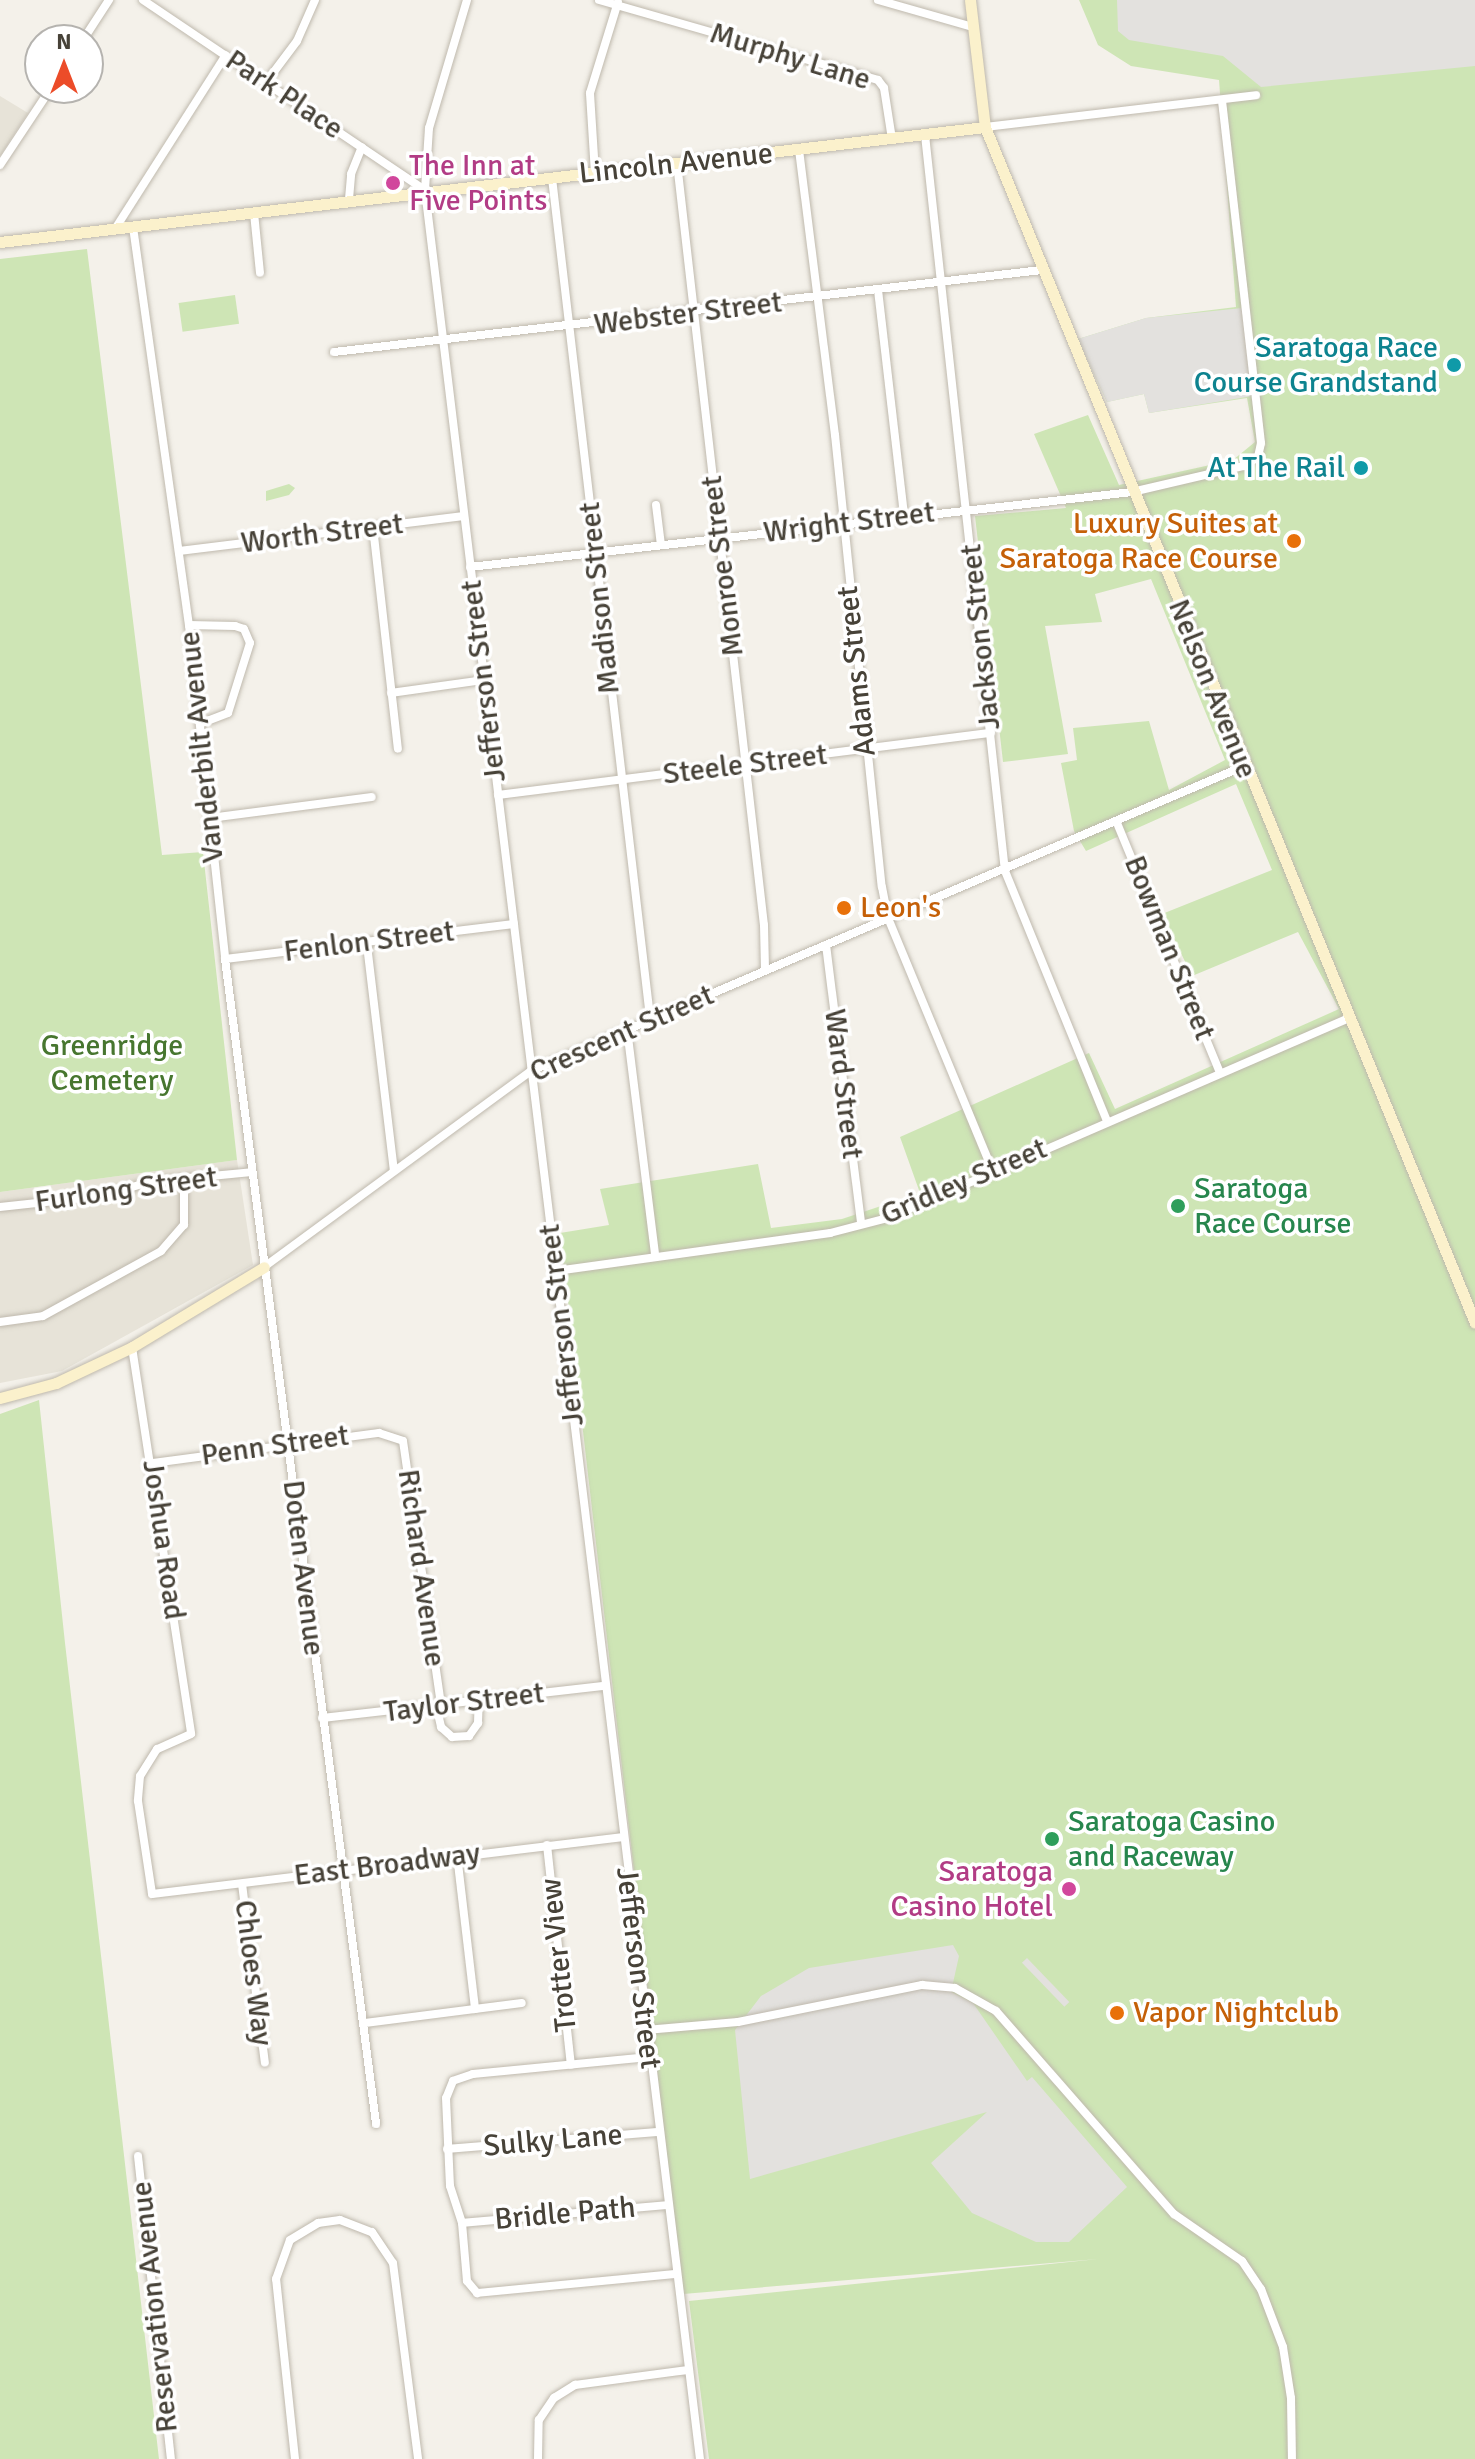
<!DOCTYPE html>
<style>
body{margin:0}
#map{position:relative;width:1475px;height:2459px;overflow:hidden;background:#f4f1ea;font-family:Signika,sans-serif}
div>[style]{position:absolute}
.residential>*{inset:0;background:#e7e3d8}
.green>*{inset:0;background:#cee5b5;transform-origin:0 0}
.parking>*{inset:0;background:#e3e1de;transform-origin:0 0}
.roads{filter:drop-shadow(0 0 2px #bfb9ad) drop-shadow(0 0 2px #bfb9ad)}
.street>*{height:8px;margin:-4px;padding:0 4px;transform-origin:4px;border-radius:4px;background:#fff}
.secondary>*{height:11px;margin:-5.5px;padding:0 5.5px;transform-origin:5.5px;border-radius:5.5px;background:#fbf1cc}
.dots>*{width:22px;height:22px;translate:-50% -50%;box-sizing:border-box;border:4px solid #fff;border-radius:50%}
span{translate:-50% -50%;white-space:nowrap;text-align:center;line-height:1.15;-webkit-text-stroke:7px #fff;paint-order:stroke}
.street-label{font-size:30px;color:#474238}
.hotel-label{font-size:30px;color:#b23c85}
.left{translate:0 -50%;text-align:left}
.right{translate:-100% -50%;text-align:right}
.culture-label{font-size:30px;color:#0d838f}
.food-label{font-size:30px;color:#c56008}
.park-label{font-size:30px;color:#47762f}
.leisure-label{font-size:30px;color:#27864d}
.north{position:absolute;left:24px;top:24px;width:80px;height:80px;box-sizing:border-box;background:#fff;border:2px solid #b5b3af;border-radius:50%;rotate:0deg;font-size:22px;font-weight:700;line-height:32px;text-align:center;color:#474238}
.north::after{content:'';display:block;margin:auto;width:28px;height:36px;background:#ec4c29;clip-path:polygon(50% 0,100% 100%,50% 72%,0 100%)}
</style>
<div id="map">
<div class="residential">
<div style="clip-path:polygon(0 96px,28px 113px,0 156px)"></div>
<div style="clip-path:polygon(237px 1160px,253px 1265px,62px 1371px,0 1383px,0 1192px)"></div>
</div>
<div class="green">
<div style="clip-path:polygon(1079px 0,1475px 0,1475px 2459px,709px 2459px,689px 2301px,1098px 2259px,683px 2294px,560px 1233px,609px 1225px,600px 1189px,758px 1164px,771px 1228px,842px 1219px,920px 1193px,900px 1137px,1089px 1053px,1115px 1109px,1339px 1009px,1298px 932px,1192px 976px,1162px 914px,1272px 870px,1236px 784px,1086px 851px,1074px 831px,1061px 763px,1077px 760px,1073px 728px,1149px 721px,1169px 790px,1225px 760px,1151px 579px,1095px 594px,1102px 622px,1045px 626px,1068px 754px,1003px 762px,975px 516px,1066px 508px,1034px 434px,1088px 415px,1119px 485px,1233px 460px,1255px 442px,1247px 398px,1149px 413px,1144px 394px,1107px 402px,1078px 339px,1146px 318px,1236px 307px,1219px 80px,1131px 66px,1098px 45px)"></div>
<div style="clip-path:polygon(87px 249px,162px 855px,203px 852px,237px 1160px,0 1192px,0 259px)"></div>
<div style="left:235px;top:295px;width:29px;height:57px;rotate:82deg"></div>
<div style="clip-path:polygon(289px 484px,295px 488px,289px 495px,266px 501px,266px 491px)"></div>
<div style="clip-path:polygon(39px 1400px,65px 1643px,159px 2459px,0 2459px,0 1414px)"></div>
</div>
<div class="parking">
<div style="clip-path:polygon(1117px 0,1475px 0,1475px 66px,1261px 87px,1223px 56px,1129px 40px,1118px 31px)"></div>
<div style="clip-path:polygon(1242px 308px,1253px 396px,1149px 413px,1144px 394px,1107px 402px,1078px 339px,1146px 318px)"></div>
<div style="clip-path:polygon(953px 1945px,959px 1956px,951px 1992px,973px 2003px,1027px 2081px,1032px 2077px,1127px 2187px,1069px 2242px,1036px 2242px,972px 2213px,931px 2163px,987px 2112px,750px 2179px,735px 2030px,761px 1996px,809px 1968px)"></div>
<div style="left:1027px;top:1958px;width:61px;height:7px;rotate:46deg"></div>
</div>
<div class="roads">
<div class="street">
<div style="left:143px;top:0;width:340px;rotate:34deg"></div>
<div style="left:467px;top:0;width:134px;rotate:106.5deg"></div>
<div style="left:429px;top:128px;width:62px;rotate:93.7deg"></div>
<div style="left:425px;top:190px;width:2286px;rotate:83.09deg"></div>
<div style="left:599px;top:0;width:290px;rotate:16deg"></div>
<div style="left:878px;top:80px;width:10px;rotate:53deg"></div>
<div style="left:884px;top:88px;width:52px;rotate:81.1deg"></div>
<div style="left:878px;top:0;width:99px;rotate:15.9deg"></div>
<div style="left:83px;top:40px;width:48px;rotate:-57deg"></div>
<div style="left:267px;top:81px;width:50px;rotate:-53.1deg"></div>
<div style="left:297px;top:41px;width:45px;rotate:-66.3deg"></div>
<div style="left:985px;top:127px;width:273px;rotate:-6.7deg"></div>
<div style="left:925px;top:135px;width:740px;rotate:83.8deg"></div>
<div style="left:1005px;top:871px;width:270px;rotate:67.8deg"></div>
<div style="left:799px;top:150px;width:287px;rotate:82.8deg"></div>
<div style="left:835px;top:435px;width:454px;rotate:84.1deg"></div>
<div style="left:882px;top:887px;width:32px;rotate:79deg"></div>
<div style="left:888px;top:918px;width:275px;rotate:67.5deg"></div>
<div style="left:677px;top:163px;width:767px;rotate:83.49deg"></div>
<div style="left:764px;top:925px;width:45px;rotate:88.7deg"></div>
<div style="left:0;top:165px;width:92px;rotate:-56.5deg"></div>
<div style="left:595px;top:173px;width:80px;rotate:-93.6deg"></div>
<div style="left:590px;top:93px;width:95px;rotate:-72.9deg"></div>
<div style="left:552px;top:178px;width:845px;rotate:83.34deg"></div>
<div style="left:349px;top:199px;width:25px;rotate:-85deg"></div>
<div style="left:351px;top:174px;width:29px;rotate:-68deg"></div>
<div style="left:254px;top:213px;width:60px;rotate:84.3deg"></div>
<div style="left:133px;top:227px;width:402px;rotate:82deg"></div>
<div style="left:189px;top:625px;width:336px;rotate:83.8deg"></div>
<div style="left:225px;top:959px;width:1175px;rotate:82.61deg"></div>
<div style="left:115px;top:229px;width:206px;rotate:-57.5deg"></div>
<div style="left:878px;top:290px;width:227px;rotate:83.4deg"></div>
<div style="left:334px;top:352px;width:713px;rotate:-6.61deg"></div>
<div style="left:656px;top:505px;width:40px;rotate:82.9deg"></div>
<div style="left:373px;top:527px;width:223px;rotate:83.6deg"></div>
<div style="left:179px;top:551px;width:287px;rotate:-7deg"></div>
<div style="left:470px;top:567px;width:666px;rotate:-6.46deg"></div>
<div style="left:1132px;top:492px;width:115px;rotate:-13.1deg"></div>
<div style="left:1244px;top:466px;width:17px;rotate:-33deg"></div>
<div style="left:1258px;top:457px;width:14px;rotate:-78deg"></div>
<div style="left:1261px;top:443px;width:345px;rotate:-96.5deg"></div>
<div style="left:189px;top:625px;width:46px;rotate:1.2deg"></div>
<div style="left:235px;top:626px;width:9px;rotate:18deg"></div>
<div style="left:244px;top:629px;width:15px;rotate:67deg"></div>
<div style="left:250px;top:643px;width:73px;rotate:107.4deg"></div>
<div style="left:228px;top:713px;width:30px;rotate:159deg"></div>
<div style="left:391px;top:693px;width:94px;rotate:-8deg"></div>
<div style="left:498px;top:795px;width:497px;rotate:-7.2deg"></div>
<div style="left:210px;top:818px;width:163px;rotate:-7.4deg"></div>
<div style="left:1117px;top:823px;width:270px;rotate:67.6deg"></div>
<div style="left:367px;top:945px;width:227px;rotate:83.2deg"></div>
<div style="left:826px;top:945px;width:280px;rotate:82.8deg"></div>
<div style="left:225px;top:959px;width:291px;rotate:-6.9deg"></div>
<div style="left:627px;top:1029px;width:227px;rotate:82.9deg"></div>
<div style="left:0;top:1207px;width:103px;rotate:-6.2deg"></div>
<div style="left:102px;top:1196px;width:49px;rotate:-16.6deg"></div>
<div style="left:149px;top:1182px;width:103px;rotate:-5.5deg"></div>
<div style="left:264px;top:1267px;width:331px;rotate:-36.3deg"></div>
<div style="left:531px;top:1071px;width:775px;rotate:-23.16deg"></div>
<div style="left:556px;top:1271px;width:277px;rotate:-7.9deg"></div>
<div style="left:830px;top:1233px;width:60px;rotate:-14.5deg"></div>
<div style="left:888px;top:1218px;width:503px;rotate:-23.45deg"></div>
<div style="left:0;top:1322px;width:43px;rotate:-7.9deg"></div>
<div style="left:43px;top:1316px;width:135px;rotate:-28.8deg"></div>
<div style="left:161px;top:1251px;width:35px;rotate:-49deg"></div>
<div style="left:184px;top:1225px;width:44px;rotate:-90deg"></div>
<div style="left:132px;top:1347px;width:391px;rotate:81.3deg"></div>
<div style="left:191px;top:1734px;width:37px;rotate:156deg"></div>
<div style="left:157px;top:1749px;width:32px;rotate:122deg"></div>
<div style="left:140px;top:1776px;width:25px;rotate:95deg"></div>
<div style="left:138px;top:1801px;width:94px;rotate:81.4deg"></div>
<div style="left:152px;top:1894px;width:473px;rotate:-6.9deg"></div>
<div style="left:153px;top:1463px;width:228px;rotate:-7.6deg"></div>
<div style="left:379px;top:1433px;width:25px;rotate:18deg"></div>
<div style="left:403px;top:1441px;width:267px;rotate:81.8deg"></div>
<div style="left:436px;top:1705px;width:23px;rotate:77deg"></div>
<div style="left:441px;top:1727px;width:15px;rotate:42deg"></div>
<div style="left:452px;top:1737px;width:17px;rotate:-3deg"></div>
<div style="left:469px;top:1736px;width:16px;rotate:-55deg"></div>
<div style="left:478px;top:1723px;width:23px;rotate:-88deg"></div>
<div style="left:322px;top:1718px;width:285px;rotate:-6.5deg"></div>
<div style="left:547px;top:1845px;width:221px;rotate:83.8deg"></div>
<div style="left:457px;top:1855px;width:155px;rotate:83.3deg"></div>
<div style="left:242px;top:1884px;width:180px;rotate:82.7deg"></div>
<div style="left:365px;top:2023px;width:158px;rotate:-7.3deg"></div>
<div style="left:646px;top:2030px;width:92px;rotate:-5deg"></div>
<div style="left:738px;top:2022px;width:188px;rotate:-11.4deg"></div>
<div style="left:922px;top:1985px;width:33px;rotate:5deg"></div>
<div style="left:955px;top:1988px;width:47px;rotate:29.3deg"></div>
<div style="left:996px;top:2011px;width:270px;rotate:48.8deg"></div>
<div style="left:1174px;top:2214px;width:83px;rotate:34.7deg"></div>
<div style="left:1242px;top:2261px;width:34px;rotate:56deg"></div>
<div style="left:1261px;top:2289px;width:62px;rotate:69.2deg"></div>
<div style="left:1283px;top:2347px;width:52px;rotate:81.1deg"></div>
<div style="left:1291px;top:2398px;width:61px;rotate:89.1deg"></div>
<div style="left:649px;top:2057px;width:177px;rotate:174.5deg"></div>
<div style="left:473px;top:2074px;width:21px;rotate:161deg"></div>
<div style="left:453px;top:2081px;width:18px;rotate:112deg"></div>
<div style="left:446px;top:2098px;width:88px;rotate:87.4deg"></div>
<div style="left:450px;top:2186px;width:39px;rotate:72deg"></div>
<div style="left:462px;top:2223px;width:58px;rotate:85.1deg"></div>
<div style="left:467px;top:2281px;width:16px;rotate:50deg"></div>
<div style="left:477px;top:2293px;width:200px;rotate:-5.5deg"></div>
<div style="left:447px;top:2149px;width:213px;rotate:-4.6deg"></div>
<div style="left:138px;top:2156px;width:305px;rotate:83.8deg"></div>
<div style="left:462px;top:2223px;width:207px;rotate:-5deg"></div>
<div style="left:295px;top:2459px;width:181px;rotate:-96deg"></div>
<div style="left:276px;top:2279px;width:41px;rotate:-70.3deg"></div>
<div style="left:290px;top:2240px;width:33px;rotate:-31deg"></div>
<div style="left:318px;top:2223px;width:22px;rotate:-8deg"></div>
<div style="left:340px;top:2220px;width:34px;rotate:21deg"></div>
<div style="left:372px;top:2232px;width:37px;rotate:56deg"></div>
<div style="left:393px;top:2263px;width:198px;rotate:82.7deg"></div>
<div style="left:538px;top:2459px;width:39px;rotate:-89deg"></div>
<div style="left:539px;top:2420px;width:27px;rotate:-56deg"></div>
<div style="left:554px;top:2398px;width:25px;rotate:-32deg"></div>
<div style="left:575px;top:2385px;width:114px;rotate:-7.6deg"></div>
</div>
<div class="secondary">
<div style="left:970px;top:0;width:128px;rotate:83.3deg"></div>
<div style="left:985px;top:127px;width:1292px;rotate:67.72deg"></div>
<div style="left:0;top:242px;width:992px;rotate:-6.66deg"></div>
<div style="left:0;top:1398px;width:58px;rotate:-15deg"></div>
<div style="left:56px;top:1383px;width:84px;rotate:-25.3deg"></div>
<div style="left:132px;top:1347px;width:154px;rotate:-31.2deg"></div>
</div>
</div>
<div class="dots">
<div style="left:393px;top:183px;background:#d1479c"></div>
<div style="left:1454px;top:365px;background:#0f9aa8"></div>
<div style="left:1361px;top:468px;background:#0f9aa8"></div>
<div style="left:1294px;top:541px;background:#e8710a"></div>
<div style="left:844px;top:908px;background:#e8710a"></div>
<div style="left:1178px;top:1206px;background:#2e9e5b"></div>
<div style="left:1052px;top:1839px;background:#2e9e5b"></div>
<div style="left:1069px;top:1889px;background:#d1479c"></div>
<div style="left:1117px;top:2013px;background:#e8710a"></div>
</div>
<div class="street-label">
<span style="left:790px;top:57px;rotate:17deg">Murphy Lane</span>
<span style="left:284px;top:95px;rotate:34deg">Park Place</span>
<span style="left:676px;top:164px;rotate:-6deg">Lincoln Avenue</span>
<span style="left:688px;top:314px;rotate:-7deg">Webster Street</span>
<span style="left:849px;top:523px;rotate:-7deg">Wright Street</span>
<span style="left:322px;top:534px;rotate:-7deg">Worth Street</span>
<span style="left:723px;top:566px;rotate:-97deg">Monroe Street</span>
<span style="left:600px;top:598px;rotate:-96deg">Madison Street</span>
<span style="left:981px;top:637px;rotate:-96deg">Jackson Street</span>
<span style="left:857px;top:671px;rotate:-96deg">Adams Street</span>
<span style="left:484px;top:681px;rotate:-97deg">Jefferson Street</span>
<span style="left:1212px;top:689px;rotate:68deg">Nelson Avenue</span>
<span style="left:202px;top:747px;rotate:-96deg">Vanderbilt Avenue</span>
<span style="left:745px;top:765px;rotate:-7deg">Steele Street</span>
<span style="left:369px;top:942px;rotate:-7deg">Fenlon Street</span>
<span style="left:1169px;top:948px;rotate:68deg">Bowman Street</span>
<span style="left:622px;top:1034px;rotate:-24deg">Crescent Street</span>
<span style="left:843px;top:1084px;rotate:83deg">Ward Street</span>
<span style="left:964px;top:1182px;rotate:-23deg">Gridley Street</span>
<span style="left:126px;top:1190px;rotate:-8deg">Furlong Street</span>
<span style="left:562px;top:1325px;rotate:-97deg">Jefferson Street</span>
<span style="left:275px;top:1446px;rotate:-8deg">Penn Street</span>
<span style="left:163px;top:1540px;rotate:82deg">Joshua Road</span>
<span style="left:303px;top:1568px;rotate:83deg">Doten Avenue</span>
<span style="left:421px;top:1568px;rotate:82deg">Richard Avenue</span>
<span style="left:464px;top:1703px;rotate:-7deg">Taylor Street</span>
<span style="left:387px;top:1865px;rotate:-7deg">East Broadway</span>
<span style="left:559px;top:1955px;rotate:-96deg">Trotter View</span>
<span style="left:638px;top:1968px;rotate:83deg">Jefferson Street</span>
<span style="left:253px;top:1973px;rotate:83deg">Chloes Way</span>
<span style="left:553px;top:2141px;rotate:-5deg">Sulky Lane</span>
<span style="left:565px;top:2214px;rotate:-5deg">Bridle Path</span>
<span style="left:155px;top:2307px;rotate:-96deg">Reservation Avenue</span>
</div>
<div class="hotel-label">
<span class="left" style="left:409px;top:183px">The Inn at<br>Five Points</span>
<span class="right" style="left:1053px;top:1889px">Saratoga<br>Casino Hotel</span>
</div>
<div class="culture-label">
<span class="right" style="left:1438px;top:365px">Saratoga Race<br>Course Grandstand</span>
<span class="right" style="left:1345px;top:468px">At The Rail</span>
</div>
<div class="food-label">
<span class="right" style="left:1278px;top:541px">Luxury Suites at<br>Saratoga Race Course</span>
<span class="left" style="left:860px;top:908px">Leon's</span>
<span class="left" style="left:1133px;top:2013px">Vapor Nightclub</span>
</div>
<div class="park-label">
<span style="left:112px;top:1063px">Greenridge<br>Cemetery</span>
</div>
<div class="leisure-label">
<span class="left" style="left:1194px;top:1206px">Saratoga<br>Race Course</span>
<span class="left" style="left:1068px;top:1839px">Saratoga Casino<br>and Raceway</span>
</div>
<div class="north">N</div>
</div>
